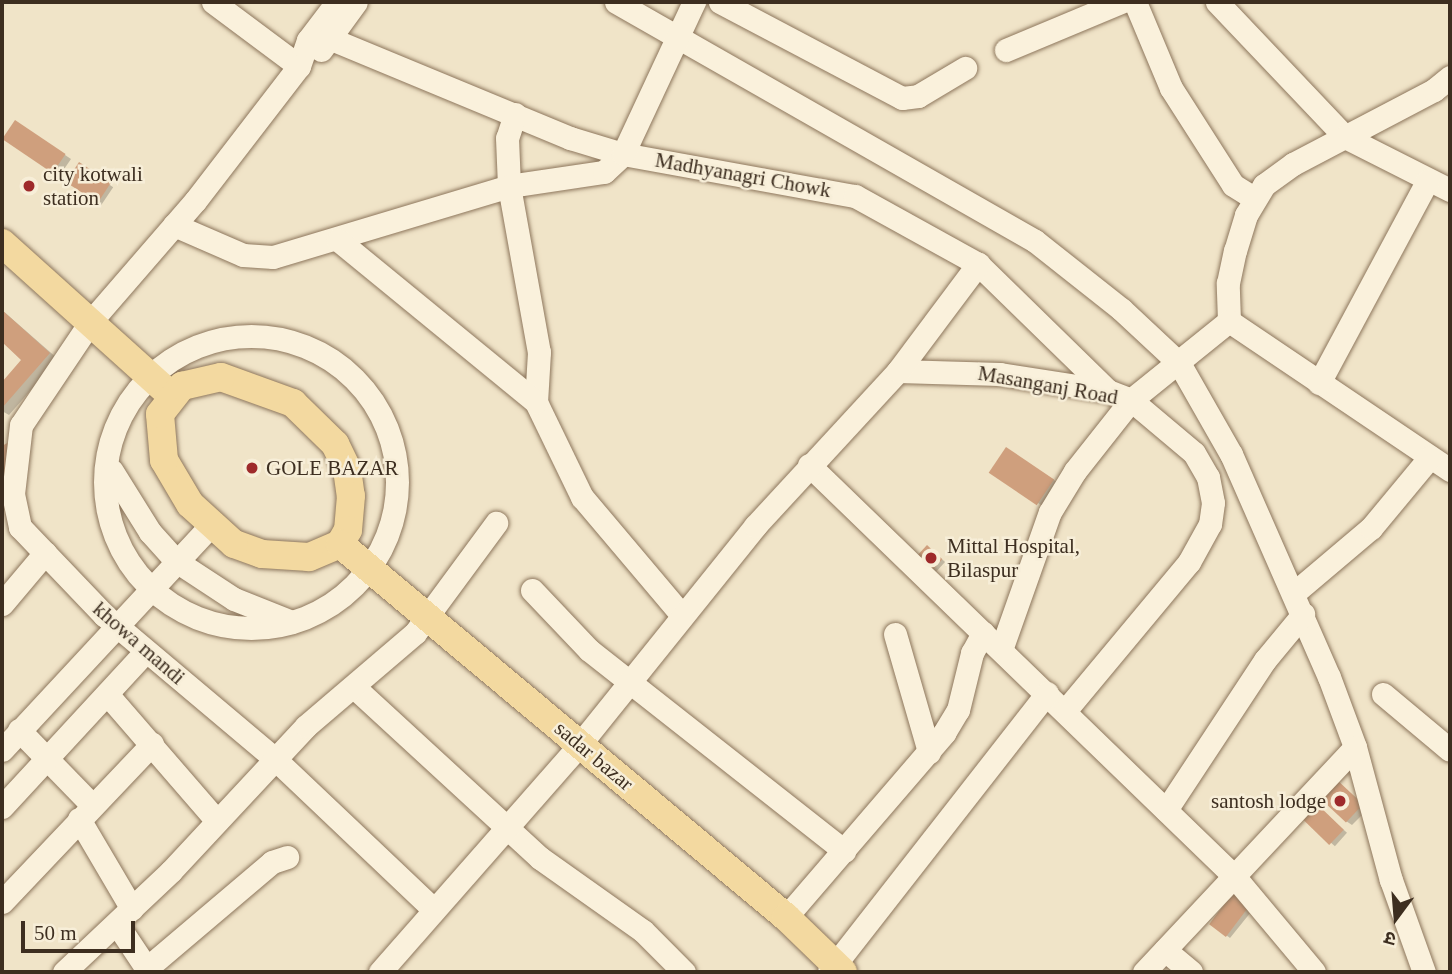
<!DOCTYPE html>
<meta charset="utf-8">
<style>
body{margin:0}
#map{position:relative;width:1452px;height:974px;overflow:hidden;background:#f0e4c8;font-family:"Times New Roman","Noto Sans Devanagari",serif}
div>[style]{position:absolute}
.shadow>*{inset:0;background:#0003;transform-origin:0 0}
.building>*{inset:0;background:#cf9f7d;transform-origin:0 0}
.roads{filter:drop-shadow(0 0 2px #8d765c) drop-shadow(0 0 2px #8d765c)}
.minor>*{height:23px;margin:-11.5px;padding:0 11.5px;transform-origin:11.5px;border-radius:11.5px;background:#faf1dc}
.minor>.ring{margin:-11.5px;padding:0;box-sizing:content-box;background:none;border:23px solid #faf1dc;border-radius:50%}
.major>*{height:28px;margin:-14px;padding:0 14px;transform-origin:14px;border-radius:14px;background:#f3d9a0}
.dots>*{width:19px;height:19px;translate:-50% -50%;box-sizing:border-box;border:4px solid #f7eed8;border-radius:50%}
span{translate:-50% -50%;white-space:nowrap;text-align:center;line-height:1.15;-webkit-text-stroke:5px #f7eed8;paint-order:stroke}
.poi-label{font-size:21px;color:#3d2e20}
.left{translate:0 -50%;text-align:left}
.right{translate:-100% -50%;text-align:right}
.street-label{font-size:21px;color:#3d2e20}
.frame{position:absolute;inset:0;border:4px solid #3d2e20;pointer-events:none}
.north{position:absolute;left:1361px;top:883px;width:70px;height:70px;-webkit-text-stroke:5px #f7eed8;paint-order:stroke;rotate:196deg;font-size:19px;font-weight:700;line-height:28px;text-align:center;color:#3d2e20}
.north::after{content:'';display:block;margin:auto;width:24px;height:32px;background:#3d2e20;clip-path:polygon(50% 0,100% 100%,50% 72%,0 100%)}
.scale{position:absolute;left:21px;top:921px;width:114px;height:32px;box-sizing:border-box;border:4px solid #3d2e20;border-top:0;padding-left:9px;font-size:21px;line-height:24px;white-space:nowrap;color:#3d2e20;-webkit-text-stroke:5px #f7eed8;paint-order:stroke}
</style>
<div id="map">
<div class="shadow">
<div style="clip-path:polygon(22px 126px,71px 159px,60px 175px,54px 171px)"></div>
<div style="left:80px;top:165px;width:40px;height:21px;rotate:34deg"></div>
<div style="clip-path:polygon(2px 310px,58px 359px,9px 415px,2px 411px,2px 384px,24px 360px,2px 340px)"></div>
<div style="clip-path:polygon(9px 444px,11px 502px,2px 513px,2px 448px)"></div>
<div style="clip-path:polygon(1013px 453px,1060px 484px,1044px 507px,1038px 503px)"></div>
<div style="clip-path:polygon(932px 550px,945px 562px,935px 573px,931px 571px)"></div>
<div style="clip-path:polygon(1337px 781px,1368px 809px,1352px 825px,1346px 821px)"></div>
<div style="left:1315px;top:804px;width:43px;height:18px;rotate:42deg"></div>
<div style="clip-path:polygon(1236px 892px,1255px 907px,1230px 938px,1226px 935px)"></div>
</div>
<div class="building">
<div style="left:15px;top:120px;width:61px;height:23px;rotate:34deg"></div>
<div style="left:79px;top:162px;width:38px;height:24px;rotate:33deg"></div>
<div style="clip-path:polygon(2px 310px,50px 353px,2px 408px,2px 382px,21px 360px,2px 342px)"></div>
<div style="clip-path:polygon(9px 442px,3px 495px,2px 495px,2px 446px)"></div>
<div style="left:1006px;top:447px;width:58px;height:31px;rotate:34deg"></div>
<div style="left:927px;top:545px;width:21px;height:18px;rotate:43deg"></div>
<div style="left:1336px;top:779px;width:37px;height:25px;rotate:43deg"></div>
<div style="left:1315px;top:802px;width:40px;height:21px;rotate:44deg"></div>
<div style="left:1235px;top:890px;width:21px;height:43px;rotate:37deg"></div>
</div>
<div class="roads">
<div class="minor">
<div style="left:213px;top:2px;width:107px;rotate:36.7deg"></div>
<div style="left:337px;top:2px;width:48px;rotate:127.3deg"></div>
<div style="left:308px;top:40px;width:28px;rotate:109deg"></div>
<div style="left:299px;top:66px;width:170px;rotate:127.6deg"></div>
<div style="left:195px;top:201px;width:159px;rotate:130.9deg"></div>
<div style="left:91px;top:321px;width:125px;rotate:123.9deg"></div>
<div style="left:21px;top:425px;width:69px;rotate:96.6deg"></div>
<div style="left:13px;top:494px;width:34px;rotate:78deg"></div>
<div style="left:20px;top:527px;width:122px;rotate:46.3deg"></div>
<div style="left:104px;top:615px;width:224px;rotate:40.1deg"></div>
<div style="left:275px;top:759px;width:216px;rotate:43.5deg"></div>
<div style="left:616px;top:2px;width:482px;rotate:29.7deg"></div>
<div style="left:1035px;top:241px;width:110px;rotate:38.3deg"></div>
<div style="left:1121px;top:309px;width:79px;rotate:43deg"></div>
<div style="left:1179px;top:363px;width:105px;rotate:60.3deg"></div>
<div style="left:1231px;top:454px;width:244px;rotate:66.3deg"></div>
<div style="left:1329px;top:677px;width:75px;rotate:69.6deg"></div>
<div style="left:1355px;top:747px;width:138px;rotate:74.9deg"></div>
<div style="left:1391px;top:880px;width:98px;rotate:70.3deg"></div>
<div style="left:720px;top:2px;width:206px;rotate:27.8deg"></div>
<div style="left:902px;top:98px;width:16px;rotate:-7deg"></div>
<div style="left:918px;top:96px;width:55px;rotate:-30.8deg"></div>
<div style="left:1135px;top:2px;width:93px;rotate:67.3deg"></div>
<div style="left:1171px;top:88px;width:115px;rotate:57.4deg"></div>
<div style="left:1233px;top:185px;width:25px;rotate:32deg"></div>
<div style="left:1217px;top:2px;width:186px;rotate:46.5deg"></div>
<div style="left:1345px;top:137px;width:118px;rotate:26.8deg"></div>
<div style="left:331px;top:39px;width:259px;rotate:22.5deg"></div>
<div style="left:570px;top:138px;width:55px;rotate:16.8deg"></div>
<div style="left:623px;top:154px;width:236px;rotate:10.3deg"></div>
<div style="left:855px;top:196px;width:141px;rotate:28.9deg"></div>
<div style="left:978px;top:264px;width:182px;rotate:44.3deg"></div>
<div style="left:321px;top:50px;width:59px;rotate:-53.9deg"></div>
<div style="left:1006px;top:50px;width:125px;rotate:-22.7deg"></div>
<div style="left:515px;top:114px;width:25px;rotate:108deg"></div>
<div style="left:507px;top:138px;width:48px;rotate:87.6deg"></div>
<div style="left:509px;top:186px;width:169px;rotate:79.8deg"></div>
<div style="left:539px;top:352px;width:50px;rotate:93.4deg"></div>
<div style="left:536px;top:402px;width:106px;rotate:64.2deg"></div>
<div style="left:582px;top:497px;width:153px;rotate:49.8deg"></div>
<div style="left:174px;top:225px;width:75px;rotate:23.5deg"></div>
<div style="left:243px;top:255px;width:30px;rotate:4deg"></div>
<div style="left:273px;top:257px;width:246px;rotate:-16.7deg"></div>
<div style="left:509px;top:186px;width:96px;rotate:-8.4deg"></div>
<div style="left:604px;top:172px;width:26px;rotate:-43deg"></div>
<div style="left:623px;top:154px;width:168px;rotate:-65deg"></div>
<div style="left:338px;top:240px;width:256px;rotate:39.3deg"></div>
<div style="left:1229px;top:321px;width:38px;rotate:-92deg"></div>
<div style="left:1228px;top:283px;width:33px;rotate:-78deg"></div>
<div style="left:1235px;top:251px;width:38px;rotate:-73deg"></div>
<div style="left:1246px;top:215px;width:35px;rotate:-59deg"></div>
<div style="left:1264px;top:185px;width:36px;rotate:-36deg"></div>
<div style="left:1293px;top:164px;width:159px;rotate:-27.7deg"></div>
<div style="left:1434px;top:90px;width:21px;rotate:-39deg"></div>
<div style="left:1229px;top:321px;width:267px;rotate:34deg"></div>
<div class="ring" style="left:105px;top:336px;width:269px;height:269px"></div>
<div style="left:898px;top:371px;width:102px;rotate:1.7deg"></div>
<div style="left:1000px;top:374px;width:109px;rotate:8.9deg"></div>
<div style="left:1108px;top:391px;width:25px;rotate:21deg"></div>
<div style="left:1131px;top:400px;width:126px;rotate:-38.9deg"></div>
<div style="left:1319px;top:383px;width:230px;rotate:-61.8deg"></div>
<div style="left:809px;top:465px;width:590px;rotate:44.04deg"></div>
<div style="left:1233px;top:875px;width:126px;rotate:50.1deg"></div>
<div style="left:112px;top:471px;width:72px;rotate:58.1deg"></div>
<div style="left:150px;top:532px;width:39px;rotate:48deg"></div>
<div style="left:176px;top:561px;width:69px;rotate:33.2deg"></div>
<div style="left:234px;top:599px;width:62px;rotate:21.6deg"></div>
<div style="left:532px;top:590px;width:83px;rotate:46.5deg"></div>
<div style="left:589px;top:650px;width:325px;rotate:38.2deg"></div>
<div style="left:1294px;top:593px;width:101px;rotate:-40.2deg"></div>
<div style="left:1371px;top:528px;width:92px;rotate:-50.3deg"></div>
<div style="left:2px;top:604px;width:67px;rotate:-49.9deg"></div>
<div style="left:895px;top:634px;width:123px;rotate:73.9deg"></div>
<div style="left:1001px;top:650px;width:146px;rotate:-70.5deg"></div>
<div style="left:1050px;top:512px;width:48px;rotate:-58.6deg"></div>
<div style="left:1075px;top:471px;width:90px;rotate:-51.7deg"></div>
<div style="left:1131px;top:400px;width:82px;rotate:40.1deg"></div>
<div style="left:1194px;top:453px;width:28px;rotate:60deg"></div>
<div style="left:1208px;top:477px;width:26px;rotate:79deg"></div>
<div style="left:1213px;top:503px;width:21px;rotate:98deg"></div>
<div style="left:1210px;top:524px;width:43px;rotate:118.9deg"></div>
<div style="left:1189px;top:562px;width:194px;rotate:129.8deg"></div>
<div style="left:354px;top:687px;width:253px;rotate:42.6deg"></div>
<div style="left:540px;top:858px;width:126px;rotate:35.3deg"></div>
<div style="left:643px;top:931px;width:58px;rotate:45deg"></div>
<div style="left:107px;top:694px;width:168px;rotate:49.1deg"></div>
<div style="left:1383px;top:694px;width:87px;rotate:39.9deg"></div>
<div style="left:19px;top:730px;width:105px;rotate:45.8deg"></div>
<div style="left:2px;top:750px;width:306px;rotate:-47.1deg"></div>
<div style="left:2px;top:807px;width:212px;rotate:-47.3deg"></div>
<div style="left:1166px;top:810px;width:180px;rotate:-56.6deg"></div>
<div style="left:1265px;top:660px;width:60px;rotate:-50.4deg"></div>
<div style="left:79px;top:819px;width:104px;rotate:59.5deg"></div>
<div style="left:2px;top:902px;width:218px;rotate:-46.5deg"></div>
<div style="left:786px;top:917px;width:243px;rotate:-49.3deg"></div>
<div style="left:944px;top:733px;width:27px;rotate:-59deg"></div>
<div style="left:958px;top:710px;width:59px;rotate:-76.2deg"></div>
<div style="left:972px;top:653px;width:23px;rotate:-61deg"></div>
<div style="left:117px;top:924px;width:58px;rotate:56.3deg"></div>
<div style="left:1165px;top:950px;width:34px;rotate:40deg"></div>
<div style="left:147px;top:968px;width:164px;rotate:-40.3deg"></div>
<div style="left:272px;top:862px;width:16px;rotate:-18deg"></div>
<div style="left:64px;top:972px;width:147px;rotate:-43.3deg"></div>
<div style="left:171px;top:871px;width:198px;rotate:-47deg"></div>
<div style="left:306px;top:726px;width:143px;rotate:-40.5deg"></div>
<div style="left:415px;top:633px;width:137px;rotate:-53.6deg"></div>
<div style="left:380px;top:972px;width:303px;rotate:-48.7deg"></div>
<div style="left:580px;top:744px;width:280px;rotate:-51.2deg"></div>
<div style="left:755px;top:526px;width:211px;rotate:-47.3deg"></div>
<div style="left:898px;top:371px;width:134px;rotate:-53.2deg"></div>
<div style="left:829px;top:972px;width:354px;rotate:-52deg"></div>
<div style="left:1144px;top:972px;width:308px;rotate:-46.8deg"></div>
</div>
<div class="major">
<div style="left:2px;top:243px;width:227px;rotate:42deg"></div>
<div style="left:221px;top:377px;width:77px;rotate:19.9deg"></div>
<div style="left:293px;top:403px;width:59px;rotate:44.3deg"></div>
<div style="left:335px;top:444px;width:28px;rotate:64deg"></div>
<div style="left:347px;top:469px;width:27px;rotate:82deg"></div>
<div style="left:351px;top:496px;width:34px;rotate:95deg"></div>
<div style="left:348px;top:530px;width:16px;rotate:120deg"></div>
<div style="left:340px;top:544px;width:34px;rotate:157deg"></div>
<div style="left:309px;top:557px;width:47px;rotate:-176.3deg"></div>
<div style="left:262px;top:554px;width:30px;rotate:-160deg"></div>
<div style="left:234px;top:544px;width:59px;rotate:-137.7deg"></div>
<div style="left:190px;top:504px;width:51px;rotate:-120.6deg"></div>
<div style="left:164px;top:460px;width:46px;rotate:-95deg"></div>
<div style="left:160px;top:414px;width:36px;rotate:-52deg"></div>
<div style="left:182px;top:386px;width:40px;rotate:-13deg"></div>
<div style="left:340px;top:544px;width:581px;rotate:39.91deg"></div>
<div style="left:786px;top:917px;width:79px;rotate:44deg"></div>
</div>
</div>
<div class="dots">
<div style="left:29px;top:186px;background:#9e2a2b"></div>
<div style="left:252px;top:468px;background:#9e2a2b"></div>
<div style="left:931px;top:558px;background:#9e2a2b"></div>
<div style="left:1340px;top:801px;background:#9e2a2b"></div>
</div>
<div class="poi-label">
<span class="left" style="left:43px;top:186px">city kotwali<br>station</span>
<span class="left" style="left:266px;top:468px">GOLE BAZAR</span>
<span class="left" style="left:947px;top:558px">Mittal Hospital,<br>Bilaspur</span>
<span class="right" style="left:1326px;top:801px">santosh lodge</span>
</div>
<div class="street-label">
<span style="left:743px;top:175px;rotate:10deg">Madhyanagri Chowk</span>
<span style="left:1048px;top:385px;rotate:10deg">Masanganj Road</span>
<span style="left:139px;top:643px;rotate:41deg">khowa mandi</span>
<span style="left:594px;top:756px;rotate:40deg">sadar bazar</span>
</div>
<div class="frame"></div>
<div class="north">उ</div>
<div class="scale">50 m</div>
</div>
